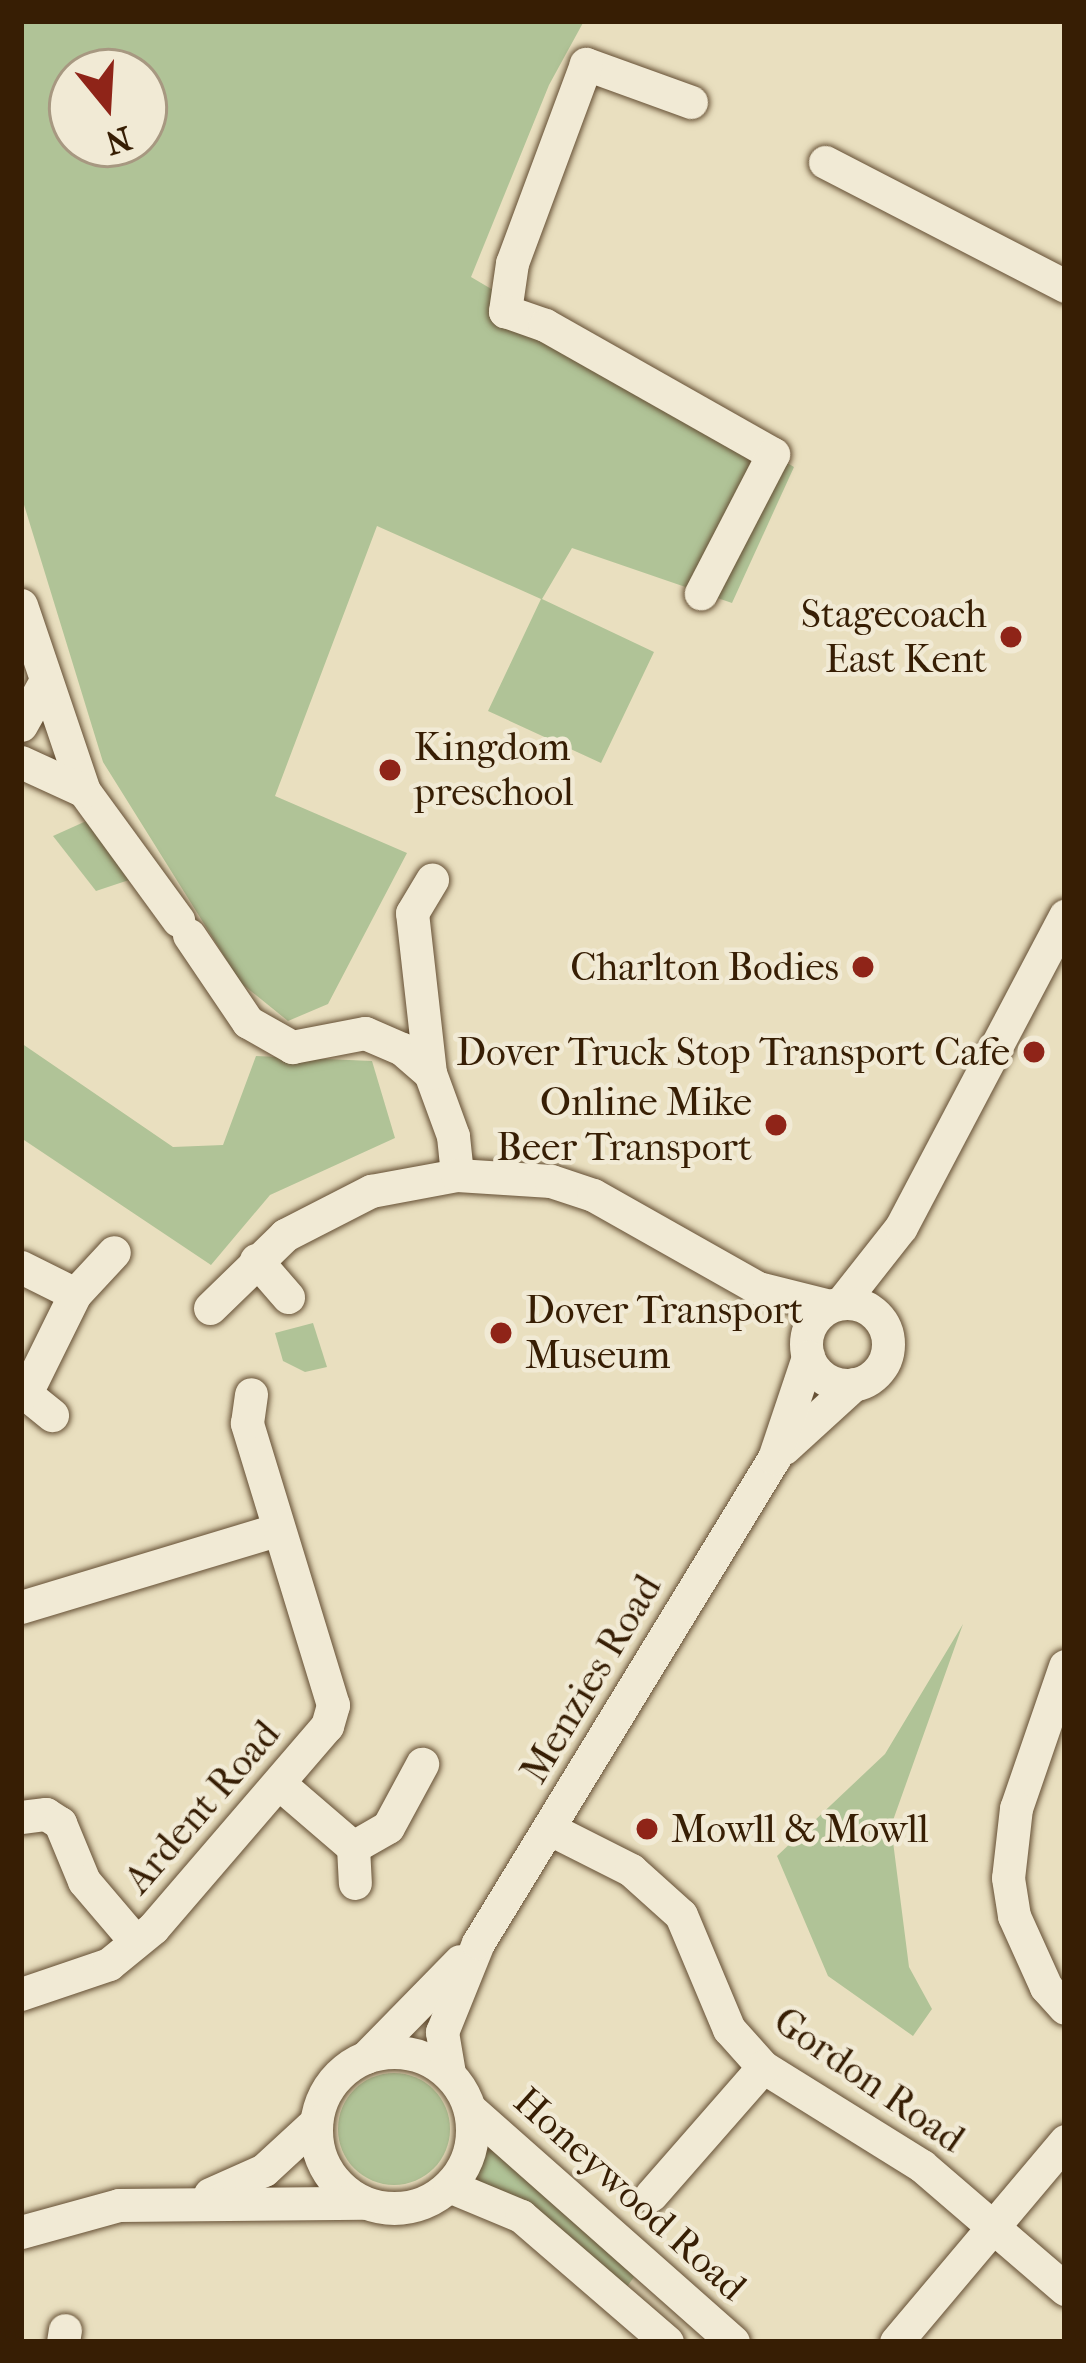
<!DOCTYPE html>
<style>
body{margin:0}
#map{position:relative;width:1086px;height:2363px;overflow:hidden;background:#e9dfbf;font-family:"IM FELL French Canon",serif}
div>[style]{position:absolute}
.green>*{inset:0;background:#b0c397}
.round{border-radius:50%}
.roads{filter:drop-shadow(0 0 3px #644e33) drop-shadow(0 0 3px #644e33)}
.minor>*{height:33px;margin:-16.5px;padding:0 16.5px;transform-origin:16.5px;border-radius:16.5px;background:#f1ead5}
.minor>.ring{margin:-16.5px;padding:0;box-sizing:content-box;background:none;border:33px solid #f1ead5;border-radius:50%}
.dots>*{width:33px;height:33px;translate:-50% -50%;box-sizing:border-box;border:6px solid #f1ead5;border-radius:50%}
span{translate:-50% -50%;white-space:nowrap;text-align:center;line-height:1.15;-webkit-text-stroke:9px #f1ead5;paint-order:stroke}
.poi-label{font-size:39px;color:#371e04}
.right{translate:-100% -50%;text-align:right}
.left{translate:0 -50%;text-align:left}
.street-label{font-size:39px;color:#371e04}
.frame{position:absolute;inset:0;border:24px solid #371e04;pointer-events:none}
.north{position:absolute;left:48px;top:48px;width:120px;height:120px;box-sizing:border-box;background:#f1ead5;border:3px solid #a79881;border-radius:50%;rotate:162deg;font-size:33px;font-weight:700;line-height:48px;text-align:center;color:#371e04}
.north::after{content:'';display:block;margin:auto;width:42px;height:54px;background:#8f2418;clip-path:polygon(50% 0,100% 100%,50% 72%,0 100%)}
</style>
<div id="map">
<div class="green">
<div style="clip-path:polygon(evenodd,21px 21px,584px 21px,549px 85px,471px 277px,794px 467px,732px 603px,572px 548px,542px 599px,654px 652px,601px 763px,488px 711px,541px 599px,377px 526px,275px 796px,407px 853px,328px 1004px,288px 1021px,241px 983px,103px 762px,21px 495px,21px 21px,72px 72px,144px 72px,144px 144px,72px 144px,72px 72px)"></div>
<div style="clip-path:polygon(93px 818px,135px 878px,96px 891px,53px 836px)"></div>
<div style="clip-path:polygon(21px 1043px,173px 1147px,223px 1145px,256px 1056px,372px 1061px,395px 1138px,270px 1195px,211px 1265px,21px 1138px)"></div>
<div style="clip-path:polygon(313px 1323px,327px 1367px,305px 1372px,283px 1361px,275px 1333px)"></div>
<div style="clip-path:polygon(963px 1624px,891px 1826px,909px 1967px,932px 2009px,913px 2036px,828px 1976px,777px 1856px,885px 1754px)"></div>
<div class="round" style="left:338px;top:2073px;width:112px;height:112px"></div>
<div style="clip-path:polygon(478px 2138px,617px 2259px,634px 2277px,626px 2288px,461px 2180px)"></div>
</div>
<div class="roads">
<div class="minor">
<div style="left:691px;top:102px;width:112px;rotate:-160.1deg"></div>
<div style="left:586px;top:64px;width:212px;rotate:110.4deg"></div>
<div style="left:512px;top:263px;width:49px;rotate:98.3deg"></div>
<div style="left:505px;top:311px;width:42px;rotate:19.3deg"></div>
<div style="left:545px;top:325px;width:262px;rotate:29.5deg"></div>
<div style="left:773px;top:454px;width:157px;rotate:117.4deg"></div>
<div style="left:825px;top:162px;width:270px;rotate:27.3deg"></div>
<div style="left:21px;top:605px;width:196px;rotate:71.3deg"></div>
<div style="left:84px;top:791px;width:160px;rotate:53.9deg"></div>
<div style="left:21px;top:725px;width:51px;rotate:-60.9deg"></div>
<div style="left:21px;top:762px;width:69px;rotate:24.7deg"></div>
<div style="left:189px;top:935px;width:105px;rotate:55.9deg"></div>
<div style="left:248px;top:1022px;width:51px;rotate:29.6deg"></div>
<div style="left:292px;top:1047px;width:74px;rotate:-10.9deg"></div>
<div style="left:365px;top:1033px;width:40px;rotate:23.4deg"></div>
<div style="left:402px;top:1049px;width:37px;rotate:41deg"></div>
<div style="left:430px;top:1073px;width:67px;rotate:69.9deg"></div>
<div style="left:453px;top:1136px;width:39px;rotate:84deg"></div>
<div style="left:430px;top:1073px;width:161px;rotate:-96.4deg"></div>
<div style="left:412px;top:913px;width:39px;rotate:-59deg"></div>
<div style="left:256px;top:1260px;width:49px;rotate:49.1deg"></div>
<div style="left:21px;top:1267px;width:60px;rotate:26.6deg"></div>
<div style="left:842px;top:1302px;width:95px;rotate:-51.8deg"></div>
<div style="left:901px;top:1227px;width:352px;rotate:-62.2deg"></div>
<div class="ring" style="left:806px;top:1303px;width:49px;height:49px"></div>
<div style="left:210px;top:1308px;width:105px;rotate:-44.2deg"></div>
<div style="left:285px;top:1235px;width:97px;rotate:-27.1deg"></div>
<div style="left:371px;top:1191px;width:87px;rotate:-10.5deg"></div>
<div style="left:457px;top:1175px;width:94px;rotate:3.7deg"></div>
<div style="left:551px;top:1181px;width:44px;rotate:18.4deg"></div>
<div style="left:593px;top:1195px;width:189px;rotate:29.4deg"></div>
<div style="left:758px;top:1288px;width:74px;rotate:14deg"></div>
<div style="left:21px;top:1390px;width:40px;rotate:39deg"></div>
<div style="left:27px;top:1391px;width:108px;rotate:-63.7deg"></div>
<div style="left:75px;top:1294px;width:57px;rotate:-47.1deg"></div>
<div style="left:784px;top:1448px;width:95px;rotate:-42.4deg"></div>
<div style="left:21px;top:1607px;width:266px;rotate:-16.8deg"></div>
<div style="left:1065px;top:1666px;width:150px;rotate:109deg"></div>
<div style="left:1016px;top:1808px;width:70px;rotate:96.5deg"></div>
<div style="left:1008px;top:1878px;width:38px;rotate:81deg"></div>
<div style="left:1014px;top:1916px;width:78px;rotate:65.7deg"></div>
<div style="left:1046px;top:1987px;width:28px;rotate:48deg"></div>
<div style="left:282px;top:1786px;width:94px;rotate:40.7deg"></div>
<div style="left:353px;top:1847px;width:40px;rotate:-29.7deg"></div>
<div style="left:388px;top:1827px;width:72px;rotate:-61.6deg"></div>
<div style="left:21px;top:1817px;width:25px;rotate:-7deg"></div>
<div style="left:46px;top:1814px;width:17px;rotate:33deg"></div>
<div style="left:60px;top:1823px;width:63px;rotate:67.5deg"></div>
<div style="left:84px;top:1881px;width:79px;rotate:49.6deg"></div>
<div style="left:550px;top:1829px;width:91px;rotate:26.8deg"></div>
<div style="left:631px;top:1870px;width:67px;rotate:42deg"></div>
<div style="left:681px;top:1915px;width:124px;rotate:67.2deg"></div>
<div style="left:729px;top:2029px;width:51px;rotate:48.2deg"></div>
<div style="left:763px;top:2067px;width:187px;rotate:31.9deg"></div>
<div style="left:922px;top:2166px;width:189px;rotate:40.7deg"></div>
<div style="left:353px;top:1847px;width:36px;rotate:87deg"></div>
<div style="left:21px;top:1994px;width:93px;rotate:-18.8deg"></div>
<div style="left:109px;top:1964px;width:57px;rotate:-39.3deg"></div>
<div style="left:153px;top:1928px;width:267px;rotate:-49.3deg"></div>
<div style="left:327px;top:1726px;width:22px;rotate:-74deg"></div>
<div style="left:333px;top:1705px;width:295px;rotate:-107deg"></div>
<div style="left:247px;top:1423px;width:29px;rotate:-82deg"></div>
<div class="ring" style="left:316px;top:2052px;width:123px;height:123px"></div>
<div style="left:366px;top:2057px;width:134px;rotate:-45.6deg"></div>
<div style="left:449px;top:2073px;width:42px;rotate:-99.7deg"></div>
<div style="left:442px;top:2032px;width:96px;rotate:-68deg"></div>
<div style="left:478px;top:1943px;width:568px;rotate:-58.6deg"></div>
<div style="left:774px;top:1458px;width:107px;rotate:-71.4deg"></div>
<div style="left:470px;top:2109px;width:351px;rotate:41.5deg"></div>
<div style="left:449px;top:2186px;width:78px;rotate:22.6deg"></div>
<div style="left:521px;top:2216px;width:193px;rotate:40.8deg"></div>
<div style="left:210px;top:2194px;width:59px;rotate:-24deg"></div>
<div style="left:264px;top:2170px;width:71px;rotate:-42.7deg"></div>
<div style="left:651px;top:2195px;width:170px;rotate:-48.8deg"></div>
<div style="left:21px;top:2232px;width:102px;rotate:-15.4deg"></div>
<div style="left:119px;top:2205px;width:245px;rotate:-0.5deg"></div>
<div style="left:63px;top:2342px;width:12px;rotate:-81deg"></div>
<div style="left:896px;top:2342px;width:263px;rotate:-49.9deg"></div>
</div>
</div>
<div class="dots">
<div style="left:1011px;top:637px;background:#8f2418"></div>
<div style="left:390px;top:770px;background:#8f2418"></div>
<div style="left:863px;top:967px;background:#8f2418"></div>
<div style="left:1034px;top:1052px;background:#8f2418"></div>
<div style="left:776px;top:1125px;background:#8f2418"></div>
<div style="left:501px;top:1333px;background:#8f2418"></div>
<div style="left:647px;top:1829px;background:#8f2418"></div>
</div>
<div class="poi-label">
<span class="right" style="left:987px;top:637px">Stagecoach<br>East Kent</span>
<span class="left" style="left:414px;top:770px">Kingdom<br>preschool</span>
<span class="right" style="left:839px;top:967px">Charlton Bodies</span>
<span class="right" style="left:1010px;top:1052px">Dover Truck Stop Transport Cafe</span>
<span class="right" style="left:752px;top:1125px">Online Mike<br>Beer Transport</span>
<span class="left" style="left:525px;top:1333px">Dover Transport<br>Museum</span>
<span class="left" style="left:671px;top:1829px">Mowll &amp; Mowll</span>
</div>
<div class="street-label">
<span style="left:591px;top:1679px;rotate:-59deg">Menzies Road</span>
<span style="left:202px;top:1807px;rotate:-49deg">Ardent Road</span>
<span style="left:869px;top:2080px;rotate:35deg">Gordon Road</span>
<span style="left:630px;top:2194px;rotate:42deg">Honeywood Road</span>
</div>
<div class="frame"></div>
<div class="north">N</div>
</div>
